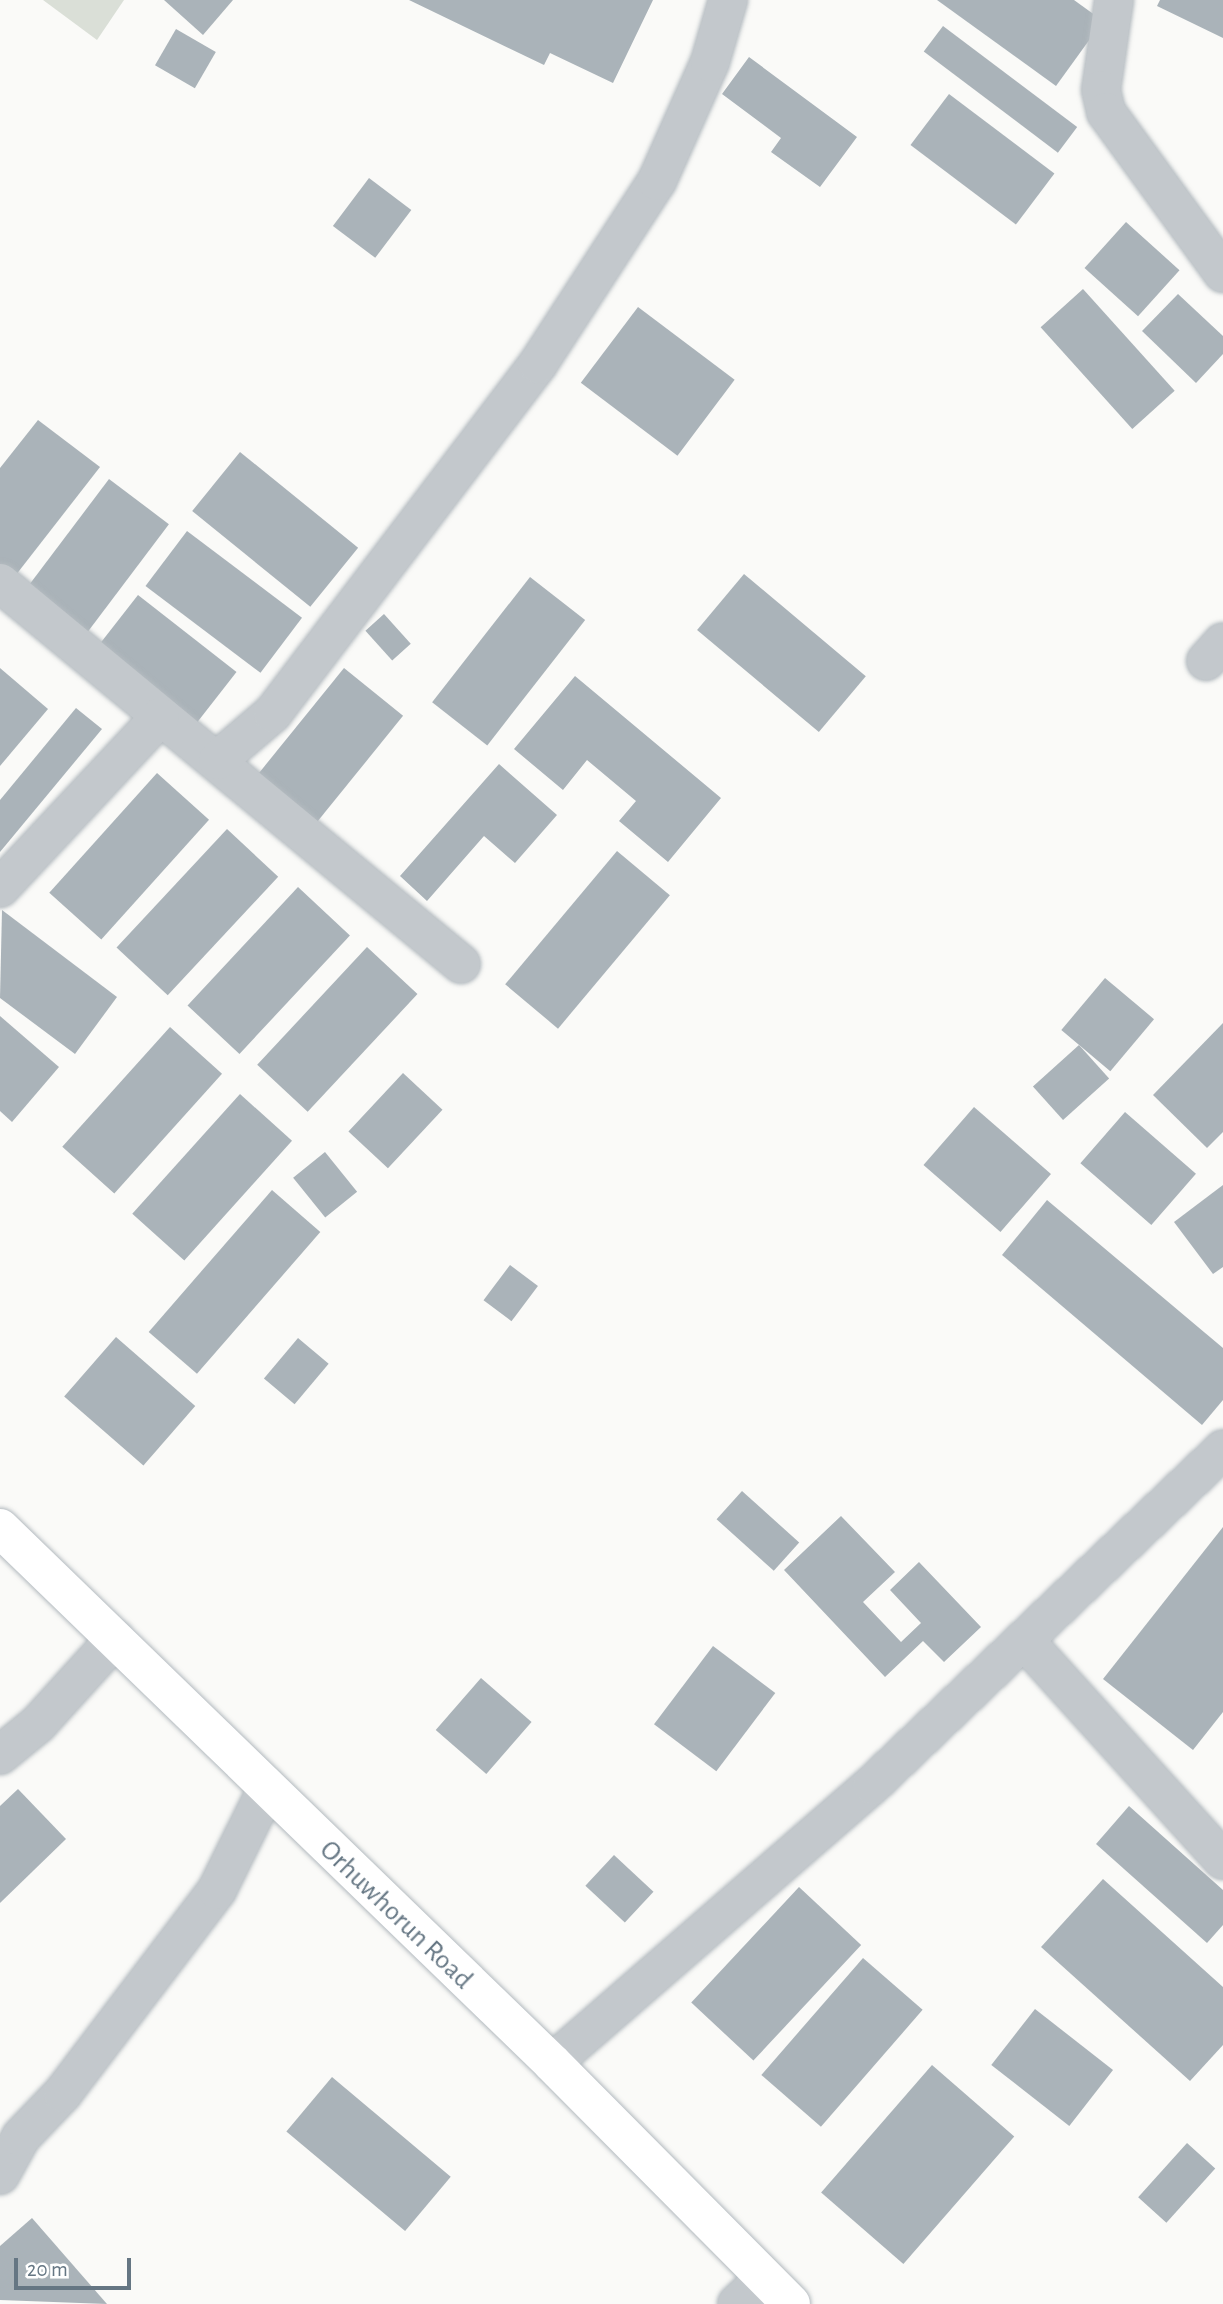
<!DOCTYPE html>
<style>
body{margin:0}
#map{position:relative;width:1223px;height:2304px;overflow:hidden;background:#fafaf8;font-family:"Alegreya Sans",sans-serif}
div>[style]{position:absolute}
.green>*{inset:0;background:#dadfd7}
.building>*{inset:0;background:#aab3b9;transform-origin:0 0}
.roads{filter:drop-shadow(0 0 2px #b3babf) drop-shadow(0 0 2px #b3babf)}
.street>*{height:38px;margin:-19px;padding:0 19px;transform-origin:19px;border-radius:19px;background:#c3c8cc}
.secondary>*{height:38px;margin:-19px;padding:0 19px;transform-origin:19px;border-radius:19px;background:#fff}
span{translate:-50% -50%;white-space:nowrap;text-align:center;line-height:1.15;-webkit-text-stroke:7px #fff;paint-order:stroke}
.street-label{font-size:28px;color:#657683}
.scale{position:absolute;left:14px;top:2258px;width:117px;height:32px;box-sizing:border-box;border:4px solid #657683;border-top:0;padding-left:9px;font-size:21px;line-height:24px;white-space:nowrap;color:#657683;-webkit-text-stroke:5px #fff;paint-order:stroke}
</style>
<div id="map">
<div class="green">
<div style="clip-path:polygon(43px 0,124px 0,97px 40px)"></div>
</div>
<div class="building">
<div style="clip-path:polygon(164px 0,233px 0,203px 35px)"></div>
<div style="clip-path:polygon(409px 0,653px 0,613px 83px,550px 53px,544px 65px)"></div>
<div style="clip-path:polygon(937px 0,1074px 0,1103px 21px,1056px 86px)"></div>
<div style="clip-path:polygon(1160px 0,1223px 0,1223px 38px,1157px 6px)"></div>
<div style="left:943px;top:26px;width:168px;height:32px;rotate:37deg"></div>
<div style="left:176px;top:29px;width:46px;height:42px;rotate:30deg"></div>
<div style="clip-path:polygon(749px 57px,857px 137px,820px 187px,771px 152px,781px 138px,722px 94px)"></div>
<div style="left:949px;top:94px;width:132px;height:64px;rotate:37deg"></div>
<div style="left:369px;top:178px;width:53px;height:60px;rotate:37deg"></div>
<div style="left:1126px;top:222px;width:72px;height:62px;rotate:42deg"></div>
<div style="left:1083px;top:289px;width:137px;height:57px;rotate:48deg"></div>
<div style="clip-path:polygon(1178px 294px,1223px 336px,1223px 354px,1196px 383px,1142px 331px)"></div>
<div style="left:638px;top:307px;width:121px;height:95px;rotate:37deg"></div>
<div style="clip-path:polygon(38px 420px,100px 467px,12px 580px,0 571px,0 468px)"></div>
<div style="left:240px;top:452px;width:152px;height:76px;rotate:39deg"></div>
<div style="left:109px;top:479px;width:75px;height:146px;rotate:37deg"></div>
<div style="left:187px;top:531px;width:144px;height:69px;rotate:37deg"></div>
<div style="left:744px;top:574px;width:159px;height:73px;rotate:40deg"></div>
<div style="left:530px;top:577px;width:70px;height:159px;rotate:38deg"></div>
<div style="left:138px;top:595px;width:125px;height:66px;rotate:38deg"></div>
<div style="left:384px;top:614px;width:40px;height:25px;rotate:48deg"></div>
<div style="clip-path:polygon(0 668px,48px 709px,0 766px)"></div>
<div style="left:344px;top:668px;width:76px;height:146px;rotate:39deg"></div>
<div style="clip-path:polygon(575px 676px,721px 798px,668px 862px,619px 821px,636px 801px,587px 760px,563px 790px,514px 749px)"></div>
<div style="clip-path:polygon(76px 708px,102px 729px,0 852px,0 800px)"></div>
<div style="clip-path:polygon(499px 764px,557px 815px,515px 863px,484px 836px,427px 901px,400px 876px)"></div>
<div style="left:157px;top:773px;width:70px;height:161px;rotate:42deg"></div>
<div style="left:227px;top:829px;width:70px;height:162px;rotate:43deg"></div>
<div style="left:617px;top:851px;width:69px;height:174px;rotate:40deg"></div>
<div style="left:298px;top:887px;width:71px;height:162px;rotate:43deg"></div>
<div style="clip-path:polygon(2px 910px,117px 997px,75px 1054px,0 998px)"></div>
<div style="left:367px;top:947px;width:69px;height:161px;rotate:43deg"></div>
<div style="left:1105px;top:978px;width:64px;height:68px;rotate:40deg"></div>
<div style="clip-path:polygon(0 1016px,59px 1067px,12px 1122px,0 1111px)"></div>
<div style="clip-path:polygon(1223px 1023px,1223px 1132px,1207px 1148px,1153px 1095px)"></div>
<div style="left:170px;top:1027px;width:70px;height:161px;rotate:42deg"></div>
<div style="left:1079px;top:1045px;width:45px;height:62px;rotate:48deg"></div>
<div style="left:403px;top:1073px;width:54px;height:80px;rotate:43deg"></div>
<div style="left:240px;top:1094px;width:70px;height:161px;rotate:42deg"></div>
<div style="left:974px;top:1107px;width:102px;height:77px;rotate:41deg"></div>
<div style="left:1125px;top:1112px;width:94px;height:68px;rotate:41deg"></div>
<div style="left:325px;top:1152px;width:51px;height:41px;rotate:51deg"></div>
<div style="clip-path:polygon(1223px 1185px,1223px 1267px,1213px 1274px,1174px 1222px)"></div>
<div style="left:272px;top:1190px;width:64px;height:188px;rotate:41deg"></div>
<div style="clip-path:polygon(1047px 1200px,1223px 1348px,1223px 1400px,1202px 1425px,1002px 1255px)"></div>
<div style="left:510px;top:1265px;width:35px;height:44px;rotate:37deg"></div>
<div style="left:116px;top:1337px;width:105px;height:79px;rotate:41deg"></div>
<div style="left:298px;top:1338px;width:40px;height:53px;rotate:40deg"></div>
<div style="left:742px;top:1491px;width:77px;height:38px;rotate:42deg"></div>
<div style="clip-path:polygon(841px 1516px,895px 1572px,863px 1602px,901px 1642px,921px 1623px,890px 1590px,919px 1562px,981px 1627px,944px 1662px,923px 1641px,885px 1677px,784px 1570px)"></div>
<div style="clip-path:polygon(1223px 1527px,1223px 1712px,1193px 1750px,1103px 1679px)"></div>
<div style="left:713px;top:1646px;width:78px;height:98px;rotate:37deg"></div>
<div style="left:481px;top:1678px;width:67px;height:69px;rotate:41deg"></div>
<div style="clip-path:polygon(18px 1789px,66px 1839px,0 1903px,0 1806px)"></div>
<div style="clip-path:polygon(1129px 1806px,1223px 1890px,1223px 1925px,1207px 1943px,1096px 1844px)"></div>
<div style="left:614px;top:1855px;width:54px;height:42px;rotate:43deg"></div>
<div style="clip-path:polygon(1103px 1879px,1223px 1987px,1223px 2045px,1190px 2081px,1041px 1947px)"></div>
<div style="left:799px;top:1887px;width:85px;height:158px;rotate:43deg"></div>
<div style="left:863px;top:1958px;width:79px;height:155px;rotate:41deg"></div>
<div style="left:1035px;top:2009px;width:99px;height:71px;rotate:38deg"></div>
<div style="left:932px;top:2065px;width:109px;height:169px;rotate:41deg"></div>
<div style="left:332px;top:2077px;width:155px;height:71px;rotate:40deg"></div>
<div style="left:1187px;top:2143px;width:38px;height:73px;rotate:42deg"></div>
<div style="clip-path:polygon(32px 2218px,107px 2304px,0 2300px,0 2246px)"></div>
</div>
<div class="roads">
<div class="street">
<div style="left:1114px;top:0;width:91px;rotate:98.2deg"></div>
<div style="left:1101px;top:90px;width:23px;rotate:77deg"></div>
<div style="left:1106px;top:112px;width:199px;rotate:54deg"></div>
<div style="left:0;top:583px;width:598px;rotate:39.57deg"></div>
<div style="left:1206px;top:661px;width:25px;rotate:-48deg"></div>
<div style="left:218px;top:760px;width:72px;rotate:-40.5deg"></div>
<div style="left:273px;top:713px;width:438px;rotate:-52.8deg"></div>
<div style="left:538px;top:364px;width:218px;rotate:-57deg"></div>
<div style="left:657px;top:181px;width:130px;rotate:-66deg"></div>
<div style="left:710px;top:62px;width:65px;rotate:-73.8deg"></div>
<div style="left:0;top:888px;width:234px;rotate:-46.9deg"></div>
<div style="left:1025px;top:1641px;width:295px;rotate:47.9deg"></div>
<div style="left:0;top:1755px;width:49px;rotate:-39.2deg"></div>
<div style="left:38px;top:1724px;width:115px;rotate:-47.8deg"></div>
<div style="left:552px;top:2063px;width:424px;rotate:-41deg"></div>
<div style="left:872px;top:1785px;width:486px;rotate:-43.7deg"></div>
<div style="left:0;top:2175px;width:43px;rotate:-61.1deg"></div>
<div style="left:21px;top:2137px;width:61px;rotate:-46.3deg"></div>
<div style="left:63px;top:2093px;width:255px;rotate:-52.8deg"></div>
<div style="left:217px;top:1890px;width:110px;rotate:-63.7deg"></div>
<div style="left:737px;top:2304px;width:37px;rotate:-43deg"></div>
</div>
<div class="secondary">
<div style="left:0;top:1528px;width:769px;rotate:44.1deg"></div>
<div style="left:552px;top:2063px;width:339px;rotate:45.2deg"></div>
</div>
</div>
<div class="street-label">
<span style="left:396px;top:1915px;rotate:44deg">Orhuwhorun Road</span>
</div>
<div class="scale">20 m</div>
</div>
